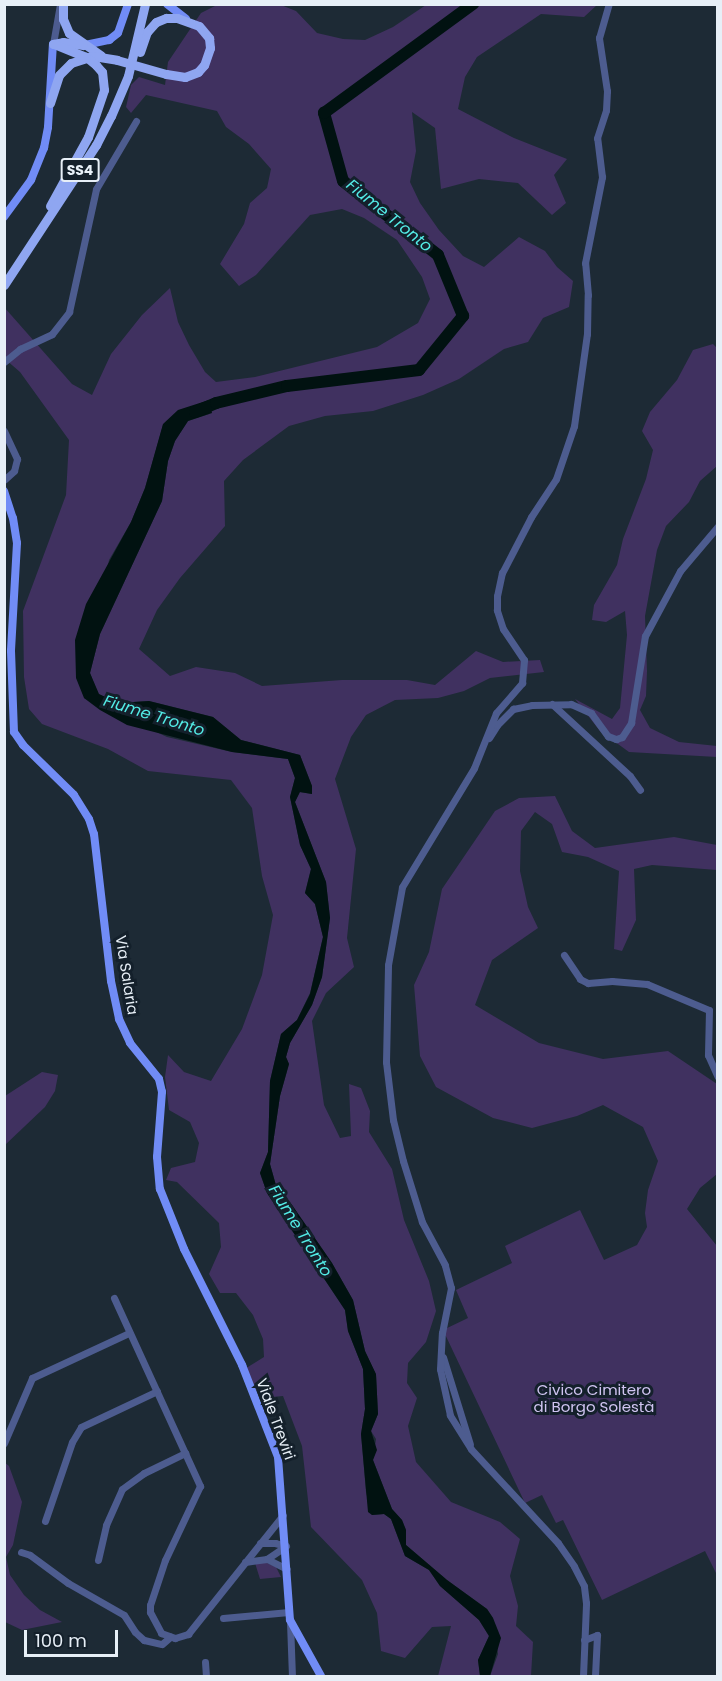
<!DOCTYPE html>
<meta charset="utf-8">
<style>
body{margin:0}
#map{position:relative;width:722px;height:1681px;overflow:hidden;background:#1d2a35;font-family:Poppins,sans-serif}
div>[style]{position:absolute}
.green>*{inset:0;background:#403160}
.water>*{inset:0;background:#011211}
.river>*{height:12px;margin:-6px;padding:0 6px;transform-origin:6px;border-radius:6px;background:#011211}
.minor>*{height:7px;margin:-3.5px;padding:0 3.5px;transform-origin:3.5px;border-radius:3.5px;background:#4d5c8f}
.major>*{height:8px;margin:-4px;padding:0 4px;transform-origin:4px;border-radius:4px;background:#718cf6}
.highway>*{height:9px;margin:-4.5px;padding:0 4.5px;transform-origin:4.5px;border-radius:4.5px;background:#8fa6f1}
.highway-bridge>*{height:9px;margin:-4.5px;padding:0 4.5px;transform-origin:4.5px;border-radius:4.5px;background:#8fa6f1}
span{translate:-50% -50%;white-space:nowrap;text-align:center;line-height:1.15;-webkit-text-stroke:6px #14202b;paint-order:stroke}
.shield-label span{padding:2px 4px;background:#14202b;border:2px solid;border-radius:4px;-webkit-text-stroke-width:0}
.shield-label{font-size:14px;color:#e7eff7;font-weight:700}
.street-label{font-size:15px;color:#e7eff7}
.park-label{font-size:15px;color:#d0c4f1}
.water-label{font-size:16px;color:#53ebe6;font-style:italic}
.frame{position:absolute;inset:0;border:6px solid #e7eff7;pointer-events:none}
.scale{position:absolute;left:24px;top:1630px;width:94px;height:27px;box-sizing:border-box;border:3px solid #e7eff7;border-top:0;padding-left:8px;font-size:18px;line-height:21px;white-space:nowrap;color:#e7eff7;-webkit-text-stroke:4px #14202b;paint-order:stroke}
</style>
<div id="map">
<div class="green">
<div style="clip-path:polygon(217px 5px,281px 5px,296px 11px,317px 33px,343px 39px,365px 40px,393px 27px,426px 5px,597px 5px,584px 17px,541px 14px,477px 57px,465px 77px,458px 109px,514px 138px,567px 159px,554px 175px,566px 203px,552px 215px,518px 183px,479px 179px,441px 189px,435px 128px,412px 112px,416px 151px,410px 182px,420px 203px,439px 230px,463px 256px,484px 267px,519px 237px,545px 251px,557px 267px,573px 281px,569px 307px,543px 318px,528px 342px,504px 349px,459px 379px,423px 395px,373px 411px,325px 416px,289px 426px,243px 460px,224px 481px,225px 526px,180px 578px,157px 610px,139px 649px,170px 676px,196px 667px,235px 673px,262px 686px,342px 680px,407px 680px,435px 685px,476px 651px,503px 662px,540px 660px,544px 672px,490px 678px,464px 691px,438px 698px,395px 700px,366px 715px,351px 737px,335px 779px,356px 849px,347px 938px,354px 967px,326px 993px,312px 1021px,324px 1105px,340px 1138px,351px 1136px,349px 1084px,361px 1088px,370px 1111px,369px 1132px,392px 1169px,404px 1220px,429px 1281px,436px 1311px,426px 1342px,408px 1363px,407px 1383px,417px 1398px,408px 1426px,416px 1462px,451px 1502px,500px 1522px,520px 1539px,510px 1576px,518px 1606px,516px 1626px,533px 1642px,531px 1676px,490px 1676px,498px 1654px,493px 1618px,487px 1609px,447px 1580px,406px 1545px,406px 1530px,402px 1520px,392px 1509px,373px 1460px,376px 1439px,371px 1431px,378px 1414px,376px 1375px,365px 1351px,353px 1300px,332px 1263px,292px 1205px,277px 1189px,270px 1164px,280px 1096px,289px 1064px,286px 1057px,290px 1043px,312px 1005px,322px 977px,330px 918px,326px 882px,295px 802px,299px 792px,312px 794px,312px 786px,300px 755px,241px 740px,213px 717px,149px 701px,118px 703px,98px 694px,90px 673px,100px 634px,162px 501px,168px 461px,175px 441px,188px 421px,212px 413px,163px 425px,145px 488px,131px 522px,109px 560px,84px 698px,167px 737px,232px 752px,288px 759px,295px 778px,290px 797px,300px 845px,311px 869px,305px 893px,315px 904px,323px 937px,310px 993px,297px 1020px,281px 1034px,270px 1081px,268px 1152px,260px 1173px,267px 1193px,345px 1310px,348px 1331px,363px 1369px,365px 1409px,361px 1434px,366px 1492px,372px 1515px,384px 1514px,391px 1519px,405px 1556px,429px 1570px,440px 1586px,479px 1620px,489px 1636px,478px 1660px,480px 1676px,438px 1676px,451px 1626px,432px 1627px,405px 1658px,381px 1651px,377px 1613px,362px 1580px,311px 1527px,302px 1446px,283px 1396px,262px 1398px,243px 1370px,264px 1357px,263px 1339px,253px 1315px,236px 1293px,220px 1293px,209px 1274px,221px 1247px,219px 1223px,177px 1182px,166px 1180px,171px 1168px,195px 1162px,199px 1143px,190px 1122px,169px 1110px,165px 1077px,168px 1055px,184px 1072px,211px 1081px,242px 1029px,262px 975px,273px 915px,262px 876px,252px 808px,231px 780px,148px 771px,108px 749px,42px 724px,29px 709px,24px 677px,23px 611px,66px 495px,69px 440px,20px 372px,5px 359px,4px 307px,72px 384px,92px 395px,111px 354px,142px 315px,170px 288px,178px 322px,189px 345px,205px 372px,216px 382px,255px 377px,377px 347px,418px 323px,430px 299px,422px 277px,397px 240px,364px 218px,342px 209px,310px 215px,256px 275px,239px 286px,220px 264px,244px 224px,250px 203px,267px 188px,271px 169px,249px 144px,226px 127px,217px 111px,146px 95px,131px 113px,126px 107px,131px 85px,139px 77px,165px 85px,168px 62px,201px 13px)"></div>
<div style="clip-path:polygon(713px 344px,718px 349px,717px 466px,700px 481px,689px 502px,666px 526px,657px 550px,645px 616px,647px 671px,646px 696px,640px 710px,650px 728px,679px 742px,717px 746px,717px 757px,629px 752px,600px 731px,575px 699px,612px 719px,620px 708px,627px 635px,625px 611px,606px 622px,592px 620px,594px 605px,617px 565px,623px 539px,646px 479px,653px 450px,642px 431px,650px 412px,677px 380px,693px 350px)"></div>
<div style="clip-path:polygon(555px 796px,572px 831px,595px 848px,674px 837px,717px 845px,717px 870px,652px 865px,634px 869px,636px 920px,622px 951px,614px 949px,619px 871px,588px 857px,562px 852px,552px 824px,535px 812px,521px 831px,520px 871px,528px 907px,538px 928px,492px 960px,475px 1005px,539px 1043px,603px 1059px,668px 1051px,717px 1084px,717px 1174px,700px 1188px,687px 1209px,717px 1246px,717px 1575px,705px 1551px,602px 1600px,563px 1520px,556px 1523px,542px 1495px,525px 1503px,443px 1330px,468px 1318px,456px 1290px,512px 1263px,505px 1246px,580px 1210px,604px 1260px,637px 1245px,647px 1227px,645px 1213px,648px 1190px,658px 1161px,643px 1127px,603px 1105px,577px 1116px,532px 1128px,493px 1118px,436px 1087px,420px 1056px,414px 985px,429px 952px,442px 889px,495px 811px,519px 798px)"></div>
<div style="clip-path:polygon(42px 1072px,58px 1075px,55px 1091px,45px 1107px,5px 1145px,5px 1096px)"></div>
<div style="clip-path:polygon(4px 1462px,9px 1466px,22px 1502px,13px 1545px,6px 1557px,10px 1575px,24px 1595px,40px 1610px,62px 1622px,22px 1630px,5px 1622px)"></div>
<div style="clip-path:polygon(255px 1563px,267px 1563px,276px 1567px,281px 1577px,260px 1579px)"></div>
</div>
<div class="water">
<div style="clip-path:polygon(209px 400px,212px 413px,188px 421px,175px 441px,168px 461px,162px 501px,100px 634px,90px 673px,99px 694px,118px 703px,149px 701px,213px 717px,241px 740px,300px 755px,312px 786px,312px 794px,300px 792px,295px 802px,326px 882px,330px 918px,322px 977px,312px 1005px,290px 1043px,286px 1057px,289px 1064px,280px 1096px,270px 1164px,277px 1189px,292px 1205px,332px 1263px,353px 1300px,365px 1351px,376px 1374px,378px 1414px,371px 1431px,377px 1450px,373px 1460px,392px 1509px,402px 1520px,406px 1530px,406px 1545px,447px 1580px,487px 1609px,493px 1618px,501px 1638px,490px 1676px,480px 1676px,478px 1660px,489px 1636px,479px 1620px,440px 1586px,429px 1570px,405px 1556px,391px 1519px,384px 1514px,372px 1515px,368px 1512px,361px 1434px,365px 1409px,363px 1369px,348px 1331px,345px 1310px,267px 1193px,260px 1173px,268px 1152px,270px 1081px,281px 1034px,297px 1020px,310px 994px,323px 937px,315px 904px,305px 893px,311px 869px,300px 845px,290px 797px,295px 778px,288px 759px,232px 752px,127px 725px,100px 710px,84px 698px,76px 678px,75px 640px,86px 604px,131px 522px,145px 488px,163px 424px,178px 410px)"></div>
</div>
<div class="river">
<div style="left:195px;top:412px;width:23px;rotate:-23deg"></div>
<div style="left:216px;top:403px;width:73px;rotate:-13.5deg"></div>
<div style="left:287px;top:386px;width:133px;rotate:-6.9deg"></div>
<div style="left:419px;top:370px;width:70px;rotate:-50.8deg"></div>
<div style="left:463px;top:316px;width:66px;rotate:-112.3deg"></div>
<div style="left:438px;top:255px;width:120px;rotate:-142.1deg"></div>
<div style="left:343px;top:181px;width:71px;rotate:-105.6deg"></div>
<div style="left:324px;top:113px;width:185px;rotate:-36.2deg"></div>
</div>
<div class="minor">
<div style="left:53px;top:44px;width:39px;rotate:-80deg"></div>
<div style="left:4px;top:362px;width:21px;rotate:-39deg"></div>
<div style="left:20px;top:349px;width:35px;rotate:-25deg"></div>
<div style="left:52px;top:334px;width:28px;rotate:-52deg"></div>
<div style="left:69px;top:312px;width:126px;rotate:-77.6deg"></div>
<div style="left:96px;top:189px;width:79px;rotate:-59.5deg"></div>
<div style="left:4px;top:431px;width:31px;rotate:65deg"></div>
<div style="left:17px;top:459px;width:12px;rotate:104deg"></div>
<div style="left:14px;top:471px;width:13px;rotate:138deg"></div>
<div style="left:552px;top:704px;width:106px;rotate:42.7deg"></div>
<div style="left:630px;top:776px;width:17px;rotate:54deg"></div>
<div style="left:489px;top:738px;width:15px;rotate:-58deg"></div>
<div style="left:497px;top:725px;width:23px;rotate:-45deg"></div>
<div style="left:513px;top:709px;width:19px;rotate:-12deg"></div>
<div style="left:532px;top:705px;width:39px;rotate:-1deg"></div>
<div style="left:571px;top:704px;width:22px;rotate:24deg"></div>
<div style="left:591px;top:713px;width:29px;rotate:54deg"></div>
<div style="left:608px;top:736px;width:9px;rotate:21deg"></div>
<div style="left:616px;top:739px;width:6px;rotate:-18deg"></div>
<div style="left:622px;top:737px;width:17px;rotate:-57deg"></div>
<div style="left:631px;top:723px;width:88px;rotate:-80.9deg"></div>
<div style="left:645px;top:636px;width:74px;rotate:-61.7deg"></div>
<div style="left:680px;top:571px;width:59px;rotate:-49.8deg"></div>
<div style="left:564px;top:955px;width:29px;rotate:56deg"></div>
<div style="left:580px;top:979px;width:9px;rotate:27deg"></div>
<div style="left:588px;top:983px;width:24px;rotate:-5deg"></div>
<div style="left:612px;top:981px;width:35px;rotate:5deg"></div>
<div style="left:647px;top:984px;width:67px;rotate:22.8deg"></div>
<div style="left:709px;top:1010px;width:45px;rotate:91.3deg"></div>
<div style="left:708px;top:1055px;width:24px;rotate:66deg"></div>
<div style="left:114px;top:1298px;width:207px;rotate:65.4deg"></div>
<div style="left:200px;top:1486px;width:82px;rotate:115.3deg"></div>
<div style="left:165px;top:1560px;width:47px;rotate:108.4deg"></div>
<div style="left:150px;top:1605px;width:7px;rotate:90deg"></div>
<div style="left:150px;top:1612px;width:24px;rotate:62deg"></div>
<div style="left:161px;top:1633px;width:15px;rotate:20deg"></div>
<div style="left:175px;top:1638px;width:14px;rotate:-17deg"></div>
<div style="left:188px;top:1634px;width:152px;rotate:-51.4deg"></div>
<div style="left:443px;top:1357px;width:91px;rotate:72.8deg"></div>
<div style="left:4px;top:1443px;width:71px;rotate:-66.7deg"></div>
<div style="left:32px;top:1378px;width:107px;rotate:-24.9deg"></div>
<div style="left:45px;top:1521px;width:83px;rotate:-71.1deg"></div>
<div style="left:72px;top:1442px;width:17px;rotate:-59deg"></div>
<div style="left:81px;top:1427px;width:84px;rotate:-25.3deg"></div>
<div style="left:260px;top:1543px;width:15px"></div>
<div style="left:275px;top:1543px;width:11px;rotate:15deg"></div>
<div style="left:286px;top:1546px;width:23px;rotate:146deg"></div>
<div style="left:21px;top:1552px;width:9px;rotate:18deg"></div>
<div style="left:30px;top:1555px;width:47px;rotate:36.4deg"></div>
<div style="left:68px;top:1583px;width:64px;rotate:29.7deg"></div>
<div style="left:124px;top:1615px;width:20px;rotate:57deg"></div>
<div style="left:135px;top:1632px;width:12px;rotate:42deg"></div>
<div style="left:144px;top:1640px;width:18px;rotate:13deg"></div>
<div style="left:162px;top:1644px;width:11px;rotate:-41deg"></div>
<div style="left:98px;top:1560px;width:36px;rotate:-77deg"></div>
<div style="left:106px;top:1525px;width:39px;rotate:-66deg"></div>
<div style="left:122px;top:1489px;width:27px;rotate:-36deg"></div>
<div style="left:144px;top:1473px;width:46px;rotate:-26deg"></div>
<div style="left:245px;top:1562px;width:22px;rotate:-8deg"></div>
<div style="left:267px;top:1559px;width:22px;rotate:27deg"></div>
<div style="left:223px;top:1618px;width:66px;rotate:-5.2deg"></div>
<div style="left:290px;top:1622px;width:54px;rotate:87.9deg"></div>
<div style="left:584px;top:1640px;width:14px;rotate:-21deg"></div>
<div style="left:597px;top:1635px;width:41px;rotate:92.8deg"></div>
<div style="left:205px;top:1662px;width:14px;rotate:86deg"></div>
<div style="left:583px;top:1676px;width:73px;rotate:-87.6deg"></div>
<div style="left:586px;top:1603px;width:17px;rotate:-97deg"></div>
<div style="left:584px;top:1586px;width:22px;rotate:-117deg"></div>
<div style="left:574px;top:1566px;width:28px;rotate:-125deg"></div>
<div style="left:558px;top:1543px;width:128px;rotate:-132.8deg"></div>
<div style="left:471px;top:1449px;width:40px;rotate:-122deg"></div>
<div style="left:450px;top:1415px;width:47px;rotate:-102.3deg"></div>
<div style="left:440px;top:1369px;width:36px;rotate:-87deg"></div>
<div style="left:442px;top:1333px;width:46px;rotate:-78.7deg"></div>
<div style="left:451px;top:1288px;width:24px;rotate:-105deg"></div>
<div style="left:445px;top:1265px;width:49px;rotate:-118.1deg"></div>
<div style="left:422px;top:1222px;width:64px;rotate:-107.3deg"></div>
<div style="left:403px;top:1161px;width:42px;rotate:-103.7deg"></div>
<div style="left:393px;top:1120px;width:58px;rotate:-96.9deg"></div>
<div style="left:386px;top:1062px;width:97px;rotate:-88.8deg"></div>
<div style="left:388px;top:965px;width:79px;rotate:-79.8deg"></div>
<div style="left:402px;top:887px;width:139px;rotate:-58.8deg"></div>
<div style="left:474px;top:768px;width:59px;rotate:-68.2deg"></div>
<div style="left:496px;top:713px;width:40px;rotate:-49deg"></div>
<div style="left:522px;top:683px;width:23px;rotate:-85deg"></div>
<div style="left:524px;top:660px;width:37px;rotate:-124deg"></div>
<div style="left:503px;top:629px;width:20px;rotate:-108deg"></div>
<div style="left:497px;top:610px;width:14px;rotate:-90deg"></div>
<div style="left:497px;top:596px;width:24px;rotate:-78deg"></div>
<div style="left:502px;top:573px;width:63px;rotate:-62.6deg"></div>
<div style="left:531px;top:517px;width:45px;rotate:-56.7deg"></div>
<div style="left:556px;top:479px;width:56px;rotate:-71.2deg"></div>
<div style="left:574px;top:426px;width:93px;rotate:-82deg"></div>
<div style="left:587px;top:334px;width:39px;rotate:-89deg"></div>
<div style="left:588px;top:295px;width:32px;rotate:-95deg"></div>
<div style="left:585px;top:263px;width:88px;rotate:-78.8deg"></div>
<div style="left:602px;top:177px;width:39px;rotate:-97deg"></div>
<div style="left:597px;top:138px;width:29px;rotate:-72deg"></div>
<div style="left:606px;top:110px;width:19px;rotate:-87deg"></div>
<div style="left:607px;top:91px;width:54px;rotate:-98.6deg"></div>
<div style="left:599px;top:38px;width:35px;rotate:-74deg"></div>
</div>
<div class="major">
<div style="left:167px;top:4px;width:24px;rotate:38deg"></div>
<div style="left:85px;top:45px;width:25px;rotate:-12deg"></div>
<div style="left:109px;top:40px;width:11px;rotate:-38deg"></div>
<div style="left:118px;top:33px;width:31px;rotate:-71deg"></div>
<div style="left:4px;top:217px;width:46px;rotate:-53.9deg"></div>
<div style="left:31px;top:180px;width:35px;rotate:-68deg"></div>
<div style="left:44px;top:148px;width:21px;rotate:-79deg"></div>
<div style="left:48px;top:127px;width:83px;rotate:-86.6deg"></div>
<div style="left:4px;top:491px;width:28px;rotate:72deg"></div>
<div style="left:13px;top:518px;width:25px;rotate:81deg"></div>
<div style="left:17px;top:543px;width:108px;rotate:93.2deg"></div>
<div style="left:11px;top:651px;width:81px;rotate:87.9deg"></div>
<div style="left:14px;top:732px;width:16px;rotate:55deg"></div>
<div style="left:23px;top:745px;width:71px;rotate:44.4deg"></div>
<div style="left:74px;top:795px;width:28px;rotate:58deg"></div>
<div style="left:89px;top:819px;width:16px;rotate:72deg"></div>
<div style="left:94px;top:834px;width:148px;rotate:83.4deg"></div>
<div style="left:111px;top:981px;width:39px;rotate:78deg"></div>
<div style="left:119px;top:1019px;width:26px;rotate:65deg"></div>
<div style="left:130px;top:1043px;width:46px;rotate:51.1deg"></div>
<div style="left:159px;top:1079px;width:13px;rotate:77deg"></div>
<div style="left:162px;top:1092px;width:65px;rotate:94.4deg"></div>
<div style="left:157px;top:1157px;width:32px;rotate:85deg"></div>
<div style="left:160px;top:1189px;width:65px;rotate:68.2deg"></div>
<div style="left:184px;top:1249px;width:130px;rotate:63.4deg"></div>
<div style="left:242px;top:1365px;width:99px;rotate:68.6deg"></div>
<div style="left:278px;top:1457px;width:163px;rotate:85.8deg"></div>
<div style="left:290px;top:1620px;width:64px;rotate:61deg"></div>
</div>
<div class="highway">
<div style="left:63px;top:4px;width:15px;rotate:90deg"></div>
<div style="left:63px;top:19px;width:15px;rotate:67deg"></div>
<div style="left:69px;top:33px;width:39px;rotate:35deg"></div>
<div style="left:53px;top:44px;width:10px;rotate:-11deg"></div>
<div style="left:63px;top:42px;width:20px;rotate:9deg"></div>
<div style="left:140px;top:52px;width:21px;rotate:-71deg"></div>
<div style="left:147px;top:32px;width:13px;rotate:-48deg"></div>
<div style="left:156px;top:22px;width:11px;rotate:-22deg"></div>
<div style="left:166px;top:18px;width:11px"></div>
<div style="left:177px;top:18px;width:23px;rotate:20deg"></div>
<div style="left:199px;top:26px;width:16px;rotate:50deg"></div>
<div style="left:209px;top:38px;width:10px;rotate:84deg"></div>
<div style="left:210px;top:48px;width:18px;rotate:109deg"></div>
<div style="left:204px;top:65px;width:9px;rotate:131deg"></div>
<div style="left:198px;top:72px;width:14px;rotate:159deg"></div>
<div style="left:185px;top:77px;width:19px;rotate:-171deg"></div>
<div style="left:50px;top:103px;width:29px;rotate:-72deg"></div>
<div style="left:59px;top:75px;width:17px;rotate:-45deg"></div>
<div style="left:71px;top:63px;width:23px;rotate:-18deg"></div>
<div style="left:93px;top:56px;width:24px;rotate:9deg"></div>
<div style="left:50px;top:206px;width:79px;rotate:-61.2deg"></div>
<div style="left:88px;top:137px;width:50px;rotate:-71.2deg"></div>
<div style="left:104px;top:90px;width:18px;rotate:-96deg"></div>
<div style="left:102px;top:72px;width:9px;rotate:-131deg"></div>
<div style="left:96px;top:65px;width:13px;rotate:-141deg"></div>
<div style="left:86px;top:57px;width:35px;rotate:-158deg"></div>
<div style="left:4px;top:285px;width:168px;rotate:-56.7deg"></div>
<div style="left:96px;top:145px;width:33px;rotate:-63deg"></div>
<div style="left:111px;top:116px;width:43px;rotate:-67deg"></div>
<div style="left:128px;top:76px;width:74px;rotate:-76.7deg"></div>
</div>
<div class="highway-bridge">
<div style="left:117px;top:60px;width:51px;rotate:15.9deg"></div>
</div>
<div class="shield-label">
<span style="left:80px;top:170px">SS4</span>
</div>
<div class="street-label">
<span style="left:127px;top:975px;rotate:81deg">Via Salaria</span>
<span style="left:276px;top:1419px;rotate:70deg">Viale Treviri</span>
</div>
<div class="park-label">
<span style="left:594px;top:1398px">Civico Cimitero<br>di Borgo Solestà</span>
</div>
<div class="water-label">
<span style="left:389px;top:216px;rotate:39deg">Fiume Tronto</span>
<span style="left:154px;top:716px;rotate:17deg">Fiume Tronto</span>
<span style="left:300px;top:1231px;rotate:58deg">Fiume Tronto</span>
</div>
<div class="frame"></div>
<div class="scale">100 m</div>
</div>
